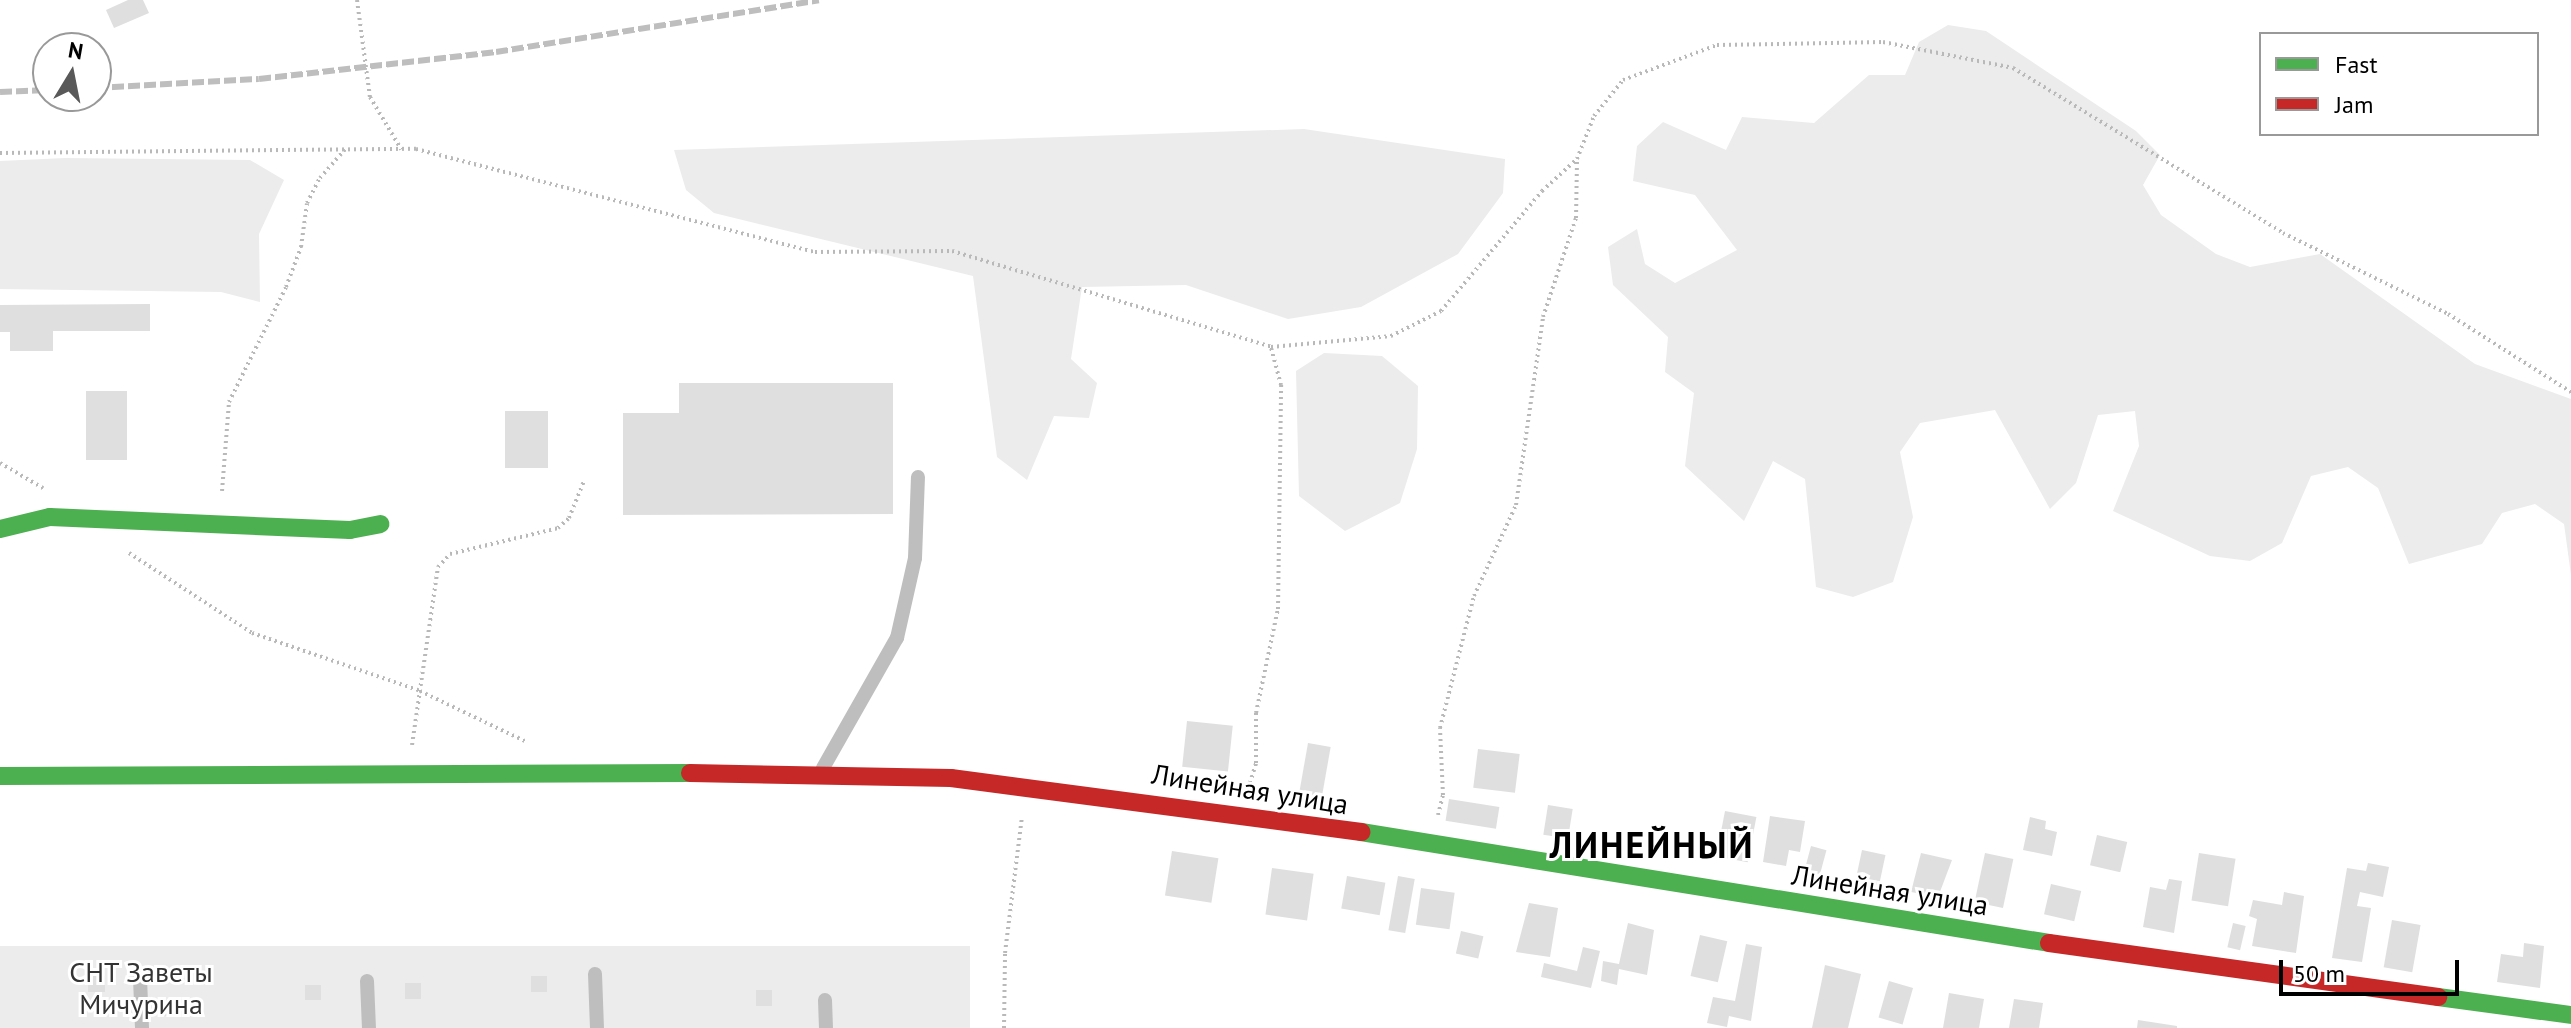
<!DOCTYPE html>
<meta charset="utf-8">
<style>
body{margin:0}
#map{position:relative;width:2571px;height:1028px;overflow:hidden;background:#fff;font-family:"PT Sans",sans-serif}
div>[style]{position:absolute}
.green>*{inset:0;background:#ececec;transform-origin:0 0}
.building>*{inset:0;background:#dfdfdf;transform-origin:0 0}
.path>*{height:4px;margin-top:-2px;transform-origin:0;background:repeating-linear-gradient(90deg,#b9b9b9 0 2px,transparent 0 6px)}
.lane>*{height:14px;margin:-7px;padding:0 7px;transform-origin:7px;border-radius:7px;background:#bebebe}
.fast>*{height:18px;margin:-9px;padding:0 9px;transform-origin:9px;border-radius:9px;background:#4caf50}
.jam>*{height:18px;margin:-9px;padding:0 9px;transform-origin:9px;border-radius:9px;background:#c62828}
.rail>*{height:6px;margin-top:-3px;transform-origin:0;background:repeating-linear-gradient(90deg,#bebebe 0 12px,transparent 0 16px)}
span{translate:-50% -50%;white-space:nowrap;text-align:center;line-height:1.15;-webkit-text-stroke:6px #fff;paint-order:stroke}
.street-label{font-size:28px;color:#000}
.park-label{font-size:28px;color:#333}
.district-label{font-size:36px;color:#000;font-weight:700;letter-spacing:2px}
.legend{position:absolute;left:2259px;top:32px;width:280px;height:104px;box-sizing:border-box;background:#fff;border:2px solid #999;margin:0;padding:10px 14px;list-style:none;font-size:24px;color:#000}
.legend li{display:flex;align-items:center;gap:16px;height:40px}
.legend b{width:40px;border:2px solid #999}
.north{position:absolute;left:32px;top:32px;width:80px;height:80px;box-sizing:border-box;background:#fff;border:2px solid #999;border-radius:50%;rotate:10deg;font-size:22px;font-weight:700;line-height:32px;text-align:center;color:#000}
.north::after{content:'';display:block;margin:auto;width:28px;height:36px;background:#595959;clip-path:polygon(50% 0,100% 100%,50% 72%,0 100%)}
.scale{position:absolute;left:2279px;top:960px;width:180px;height:36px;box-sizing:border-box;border:4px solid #000;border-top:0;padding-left:10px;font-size:24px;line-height:28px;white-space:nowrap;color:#000;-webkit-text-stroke:6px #fff;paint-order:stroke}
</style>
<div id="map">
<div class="green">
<div style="clip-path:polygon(1948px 25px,1986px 31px,2136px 131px,2160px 155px,2143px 185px,2161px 215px,2216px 254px,2250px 267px,2320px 254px,2475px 364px,2571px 399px,2571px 575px,2564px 524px,2535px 504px,2502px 513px,2482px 544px,2409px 564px,2378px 488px,2348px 467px,2311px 476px,2282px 543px,2250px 561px,2210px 556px,2113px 511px,2139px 446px,2135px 411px,2098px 415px,2076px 483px,2050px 509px,1995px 410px,1920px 423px,1900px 452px,1913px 517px,1893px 582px,1853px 597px,1816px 587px,1805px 479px,1773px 461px,1744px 521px,1685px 466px,1694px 393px,1665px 372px,1668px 337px,1613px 285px,1608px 247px,1637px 229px,1645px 264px,1675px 283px,1737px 250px,1695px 195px,1633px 181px,1637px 146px,1663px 122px,1726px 150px,1742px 117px,1814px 123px,1869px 75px,1905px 75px,1919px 42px)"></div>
<div style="clip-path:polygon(1304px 129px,1505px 159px,1503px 193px,1458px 254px,1361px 307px,1288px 319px,1186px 285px,1082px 287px,1071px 359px,1097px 383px,1089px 418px,1054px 416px,1027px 480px,997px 457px,973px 276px,714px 213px,686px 190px,674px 150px)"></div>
<div style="clip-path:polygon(65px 158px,250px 160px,284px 180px,259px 234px,260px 302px,221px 292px,0 289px,0 161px)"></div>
<div style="clip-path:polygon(1324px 353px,1382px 356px,1418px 386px,1417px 449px,1400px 503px,1345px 531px,1299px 496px,1296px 371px)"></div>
<div style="left:0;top:946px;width:970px;height:82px"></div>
</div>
<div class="building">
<div style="clip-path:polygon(128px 0,143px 0,149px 13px,114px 28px,106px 10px)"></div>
<div style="clip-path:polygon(150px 304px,150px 331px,53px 331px,53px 351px,10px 351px,10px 332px,0 332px,0 305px)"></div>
<div style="clip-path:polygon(679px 383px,893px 383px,893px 514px,623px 515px,623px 413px,679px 413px)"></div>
<div style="left:86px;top:391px;width:41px;height:69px"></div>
<div style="left:548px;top:411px;width:57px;height:43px;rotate:90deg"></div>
<div style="left:1187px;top:721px;width:46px;height:46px;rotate:6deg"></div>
<div style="left:1308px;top:743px;width:23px;height:52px;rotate:10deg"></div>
<div style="left:1478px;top:749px;width:42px;height:39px;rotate:7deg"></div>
<div style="left:1449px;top:799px;width:51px;height:22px;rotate:9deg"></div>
<div style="left:1548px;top:805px;width:25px;height:30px;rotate:9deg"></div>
<div style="left:1725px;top:811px;width:32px;height:46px;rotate:11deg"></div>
<div style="clip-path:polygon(1770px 816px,1805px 821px,1800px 852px,1789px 850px,1786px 866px,1763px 862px)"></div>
<div style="clip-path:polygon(2030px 817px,2046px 821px,2045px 829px,2057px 832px,2052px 856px,2023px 850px)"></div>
<div style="left:2097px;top:835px;width:31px;height:31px;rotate:13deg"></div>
<div style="left:1811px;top:846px;width:16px;height:25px;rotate:15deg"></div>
<div style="left:1862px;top:850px;width:24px;height:31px;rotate:12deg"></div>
<div style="left:1172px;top:851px;width:47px;height:45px;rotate:9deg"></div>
<div style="clip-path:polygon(1921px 853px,1952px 860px,1938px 897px,1911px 892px)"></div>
<div style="left:1985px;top:853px;width:29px;height:50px;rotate:12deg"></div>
<div style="left:2199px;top:853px;width:37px;height:48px;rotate:9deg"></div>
<div style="clip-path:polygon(2368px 863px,2389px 867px,2383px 897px,2360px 892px,2357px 906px,2371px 908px,2362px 962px,2332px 958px,2347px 868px,2366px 871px)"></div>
<div style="left:1272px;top:868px;width:42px;height:47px;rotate:8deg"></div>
<div style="left:1347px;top:876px;width:39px;height:33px;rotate:10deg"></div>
<div style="left:1398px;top:876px;width:17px;height:55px;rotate:10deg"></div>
<div style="clip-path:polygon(2169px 879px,2182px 881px,2174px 933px,2143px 927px,2150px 887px,2166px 890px)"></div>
<div style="left:2051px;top:884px;width:31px;height:31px;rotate:13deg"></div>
<div style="left:1421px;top:888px;width:34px;height:37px;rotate:8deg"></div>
<div style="clip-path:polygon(2284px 892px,2304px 896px,2296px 953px,2252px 946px,2257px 919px,2249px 916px,2253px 900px,2282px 905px)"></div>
<div style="clip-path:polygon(1529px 903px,1558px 908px,1550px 957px,1516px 952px)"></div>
<div style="left:2392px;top:920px;width:29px;height:48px;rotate:10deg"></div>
<div style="clip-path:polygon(1628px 923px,1654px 930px,1647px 975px,1619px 969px,1617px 985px,1601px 981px,1603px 961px,1619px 964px)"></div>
<div style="left:2233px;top:923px;width:13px;height:25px;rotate:13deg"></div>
<div style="left:1461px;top:931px;width:23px;height:23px;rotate:13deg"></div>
<div style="left:1700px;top:935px;width:28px;height:42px;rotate:13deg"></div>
<div style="clip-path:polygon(2524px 943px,2544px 946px,2540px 988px,2497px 982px,2501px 954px,2523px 957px)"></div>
<div style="clip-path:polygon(1746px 944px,1762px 947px,1751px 1021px,1729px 1016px,1727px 1027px,1707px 1023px,1713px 997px,1735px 1001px)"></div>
<div style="clip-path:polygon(1583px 947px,1600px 951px,1591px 988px,1541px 977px,1544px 963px,1577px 971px)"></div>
<div style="clip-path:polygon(1825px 965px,1861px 974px,1848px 1028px,1812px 1028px)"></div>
<div style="left:88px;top:976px;width:17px;height:16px"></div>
<div style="left:531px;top:976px;width:16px;height:16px"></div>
<div style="left:1889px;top:981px;width:25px;height:38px;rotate:16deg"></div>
<div style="left:405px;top:983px;width:16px;height:16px"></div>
<div style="left:305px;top:985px;width:16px;height:15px"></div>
<div style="left:756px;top:990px;width:16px;height:16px"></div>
<div style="clip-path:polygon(1949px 993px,1984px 999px,1979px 1028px,1943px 1028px)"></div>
<div style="clip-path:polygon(2014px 999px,2043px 1003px,2039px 1028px,2009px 1028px)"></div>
<div style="left:179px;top:1000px;width:16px;height:16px;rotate:90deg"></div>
<div style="clip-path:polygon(2138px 1020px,2177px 1026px,2177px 1028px,2137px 1028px)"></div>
</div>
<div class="path">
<div style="left:357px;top:0;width:98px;rotate:82.4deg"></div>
<div style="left:370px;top:97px;width:61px;rotate:59.2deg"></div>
<div style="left:0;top:153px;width:416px;rotate:-0.6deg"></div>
<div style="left:416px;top:149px;width:412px;rotate:14.5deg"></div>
<div style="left:815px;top:252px;width:137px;rotate:-0.4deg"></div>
<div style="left:952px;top:251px;width:333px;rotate:16.7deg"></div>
<div style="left:1271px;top:347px;width:121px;rotate:-5.2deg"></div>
<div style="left:1391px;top:336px;width:56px;rotate:-26.6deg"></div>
<div style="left:1441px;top:311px;width:157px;rotate:-49.9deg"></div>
<div style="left:1542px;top:191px;width:47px;rotate:-42.4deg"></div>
<div style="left:1577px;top:159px;width:46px;rotate:-68.4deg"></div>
<div style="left:1594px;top:116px;width:46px;rotate:-51.1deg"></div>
<div style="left:1623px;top:80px;width:100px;rotate:-20.4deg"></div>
<div style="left:1717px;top:45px;width:166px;rotate:-1deg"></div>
<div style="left:1883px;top:42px;width:133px;rotate:11.3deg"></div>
<div style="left:2013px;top:68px;width:316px;rotate:31.4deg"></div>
<div style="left:2283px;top:233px;width:184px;rotate:26.1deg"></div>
<div style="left:2448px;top:314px;width:146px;rotate:32.4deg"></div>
<div style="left:0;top:463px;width:50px;rotate:30.2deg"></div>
<div style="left:222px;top:491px;width:89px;rotate:-85.5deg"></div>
<div style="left:229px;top:402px;width:128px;rotate:-63.6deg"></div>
<div style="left:286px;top:287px;width:43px;rotate:-69.4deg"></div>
<div style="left:301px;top:247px;width:44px;rotate:-82.2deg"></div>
<div style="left:307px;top:203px;width:28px;rotate:-63deg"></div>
<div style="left:320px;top:178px;width:38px;rotate:-49deg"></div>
<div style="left:129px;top:553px;width:147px;rotate:33deg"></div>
<div style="left:252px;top:633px;width:178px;rotate:19deg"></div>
<div style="left:420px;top:691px;width:119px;rotate:25.5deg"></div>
<div style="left:412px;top:745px;width:180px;rotate:-81.7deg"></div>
<div style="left:438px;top:567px;width:18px;rotate:-47deg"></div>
<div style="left:450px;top:554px;width:111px;rotate:-13.5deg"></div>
<div style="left:558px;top:528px;width:15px;rotate:-42deg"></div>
<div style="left:569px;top:518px;width:40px;rotate:-68deg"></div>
<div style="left:1250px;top:783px;width:21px;rotate:-73deg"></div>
<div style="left:1256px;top:763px;width:50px;rotate:-90deg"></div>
<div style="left:1256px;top:713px;width:106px;rotate:-78.1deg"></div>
<div style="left:1278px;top:609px;width:224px;rotate:-89.2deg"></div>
<div style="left:1281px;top:385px;width:39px;rotate:-105deg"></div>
<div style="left:1438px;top:815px;width:21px;rotate:-76deg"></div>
<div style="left:1443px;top:795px;width:67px;rotate:-92.6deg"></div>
<div style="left:1440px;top:728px;width:136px;rotate:-75.6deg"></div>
<div style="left:1474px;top:596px;width:100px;rotate:-65.2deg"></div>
<div style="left:1516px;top:505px;width:190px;rotate:-81.8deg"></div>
<div style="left:1543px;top:317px;width:104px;rotate:-71.6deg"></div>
<div style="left:1576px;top:218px;width:59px;rotate:-89deg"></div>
<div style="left:1004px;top:1028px;width:75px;rotate:-89.2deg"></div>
<div style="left:1005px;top:953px;width:137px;rotate:-82.9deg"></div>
</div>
<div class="lane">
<div style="left:823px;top:768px;width:150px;rotate:-60.4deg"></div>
<div style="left:897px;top:638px;width:82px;rotate:-77.3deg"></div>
<div style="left:915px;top:558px;width:81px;rotate:-87.9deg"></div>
<div style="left:595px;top:974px;width:54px;rotate:87.9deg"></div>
<div style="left:140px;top:978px;width:50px;rotate:87.7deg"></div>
<div style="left:367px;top:981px;width:47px;rotate:87.6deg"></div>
<div style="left:825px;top:1000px;width:28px;rotate:88deg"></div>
</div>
<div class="fast">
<div style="left:0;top:529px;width:51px;rotate:-13.5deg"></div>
<div style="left:50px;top:517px;width:300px;rotate:2.5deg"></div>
<div style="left:350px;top:530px;width:31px;rotate:-11deg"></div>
<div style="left:0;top:776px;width:690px;rotate:-0.25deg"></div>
<div style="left:1361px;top:832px;width:697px;rotate:9.16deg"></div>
<div style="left:2438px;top:997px;width:134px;rotate:7.7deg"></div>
</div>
<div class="jam">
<div style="left:690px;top:773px;width:261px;rotate:1.1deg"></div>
<div style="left:951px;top:778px;width:414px;rotate:7.5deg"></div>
<div style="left:2049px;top:943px;width:393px;rotate:7.9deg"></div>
</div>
<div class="rail">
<div style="left:96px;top:88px;width:163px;rotate:-3.2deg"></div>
<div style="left:259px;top:79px;width:239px;rotate:-6.5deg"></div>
<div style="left:496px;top:52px;width:327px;rotate:-9.1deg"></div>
<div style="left:0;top:92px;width:48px;rotate:-2.4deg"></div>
</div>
<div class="street-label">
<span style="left:1250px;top:789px;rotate:9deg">Линейная улица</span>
<span style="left:1890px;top:890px;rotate:9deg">Линейная улица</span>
</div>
<div class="park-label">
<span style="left:141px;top:988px">СНТ Заветы<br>Мичурина</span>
</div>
<div class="district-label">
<span style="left:1652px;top:845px">ЛИНЕЙНЫЙ</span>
</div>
<ul class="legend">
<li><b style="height:10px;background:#4caf50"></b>Fast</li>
<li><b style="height:10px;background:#c62828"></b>Jam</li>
</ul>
<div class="north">N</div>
<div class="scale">50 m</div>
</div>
